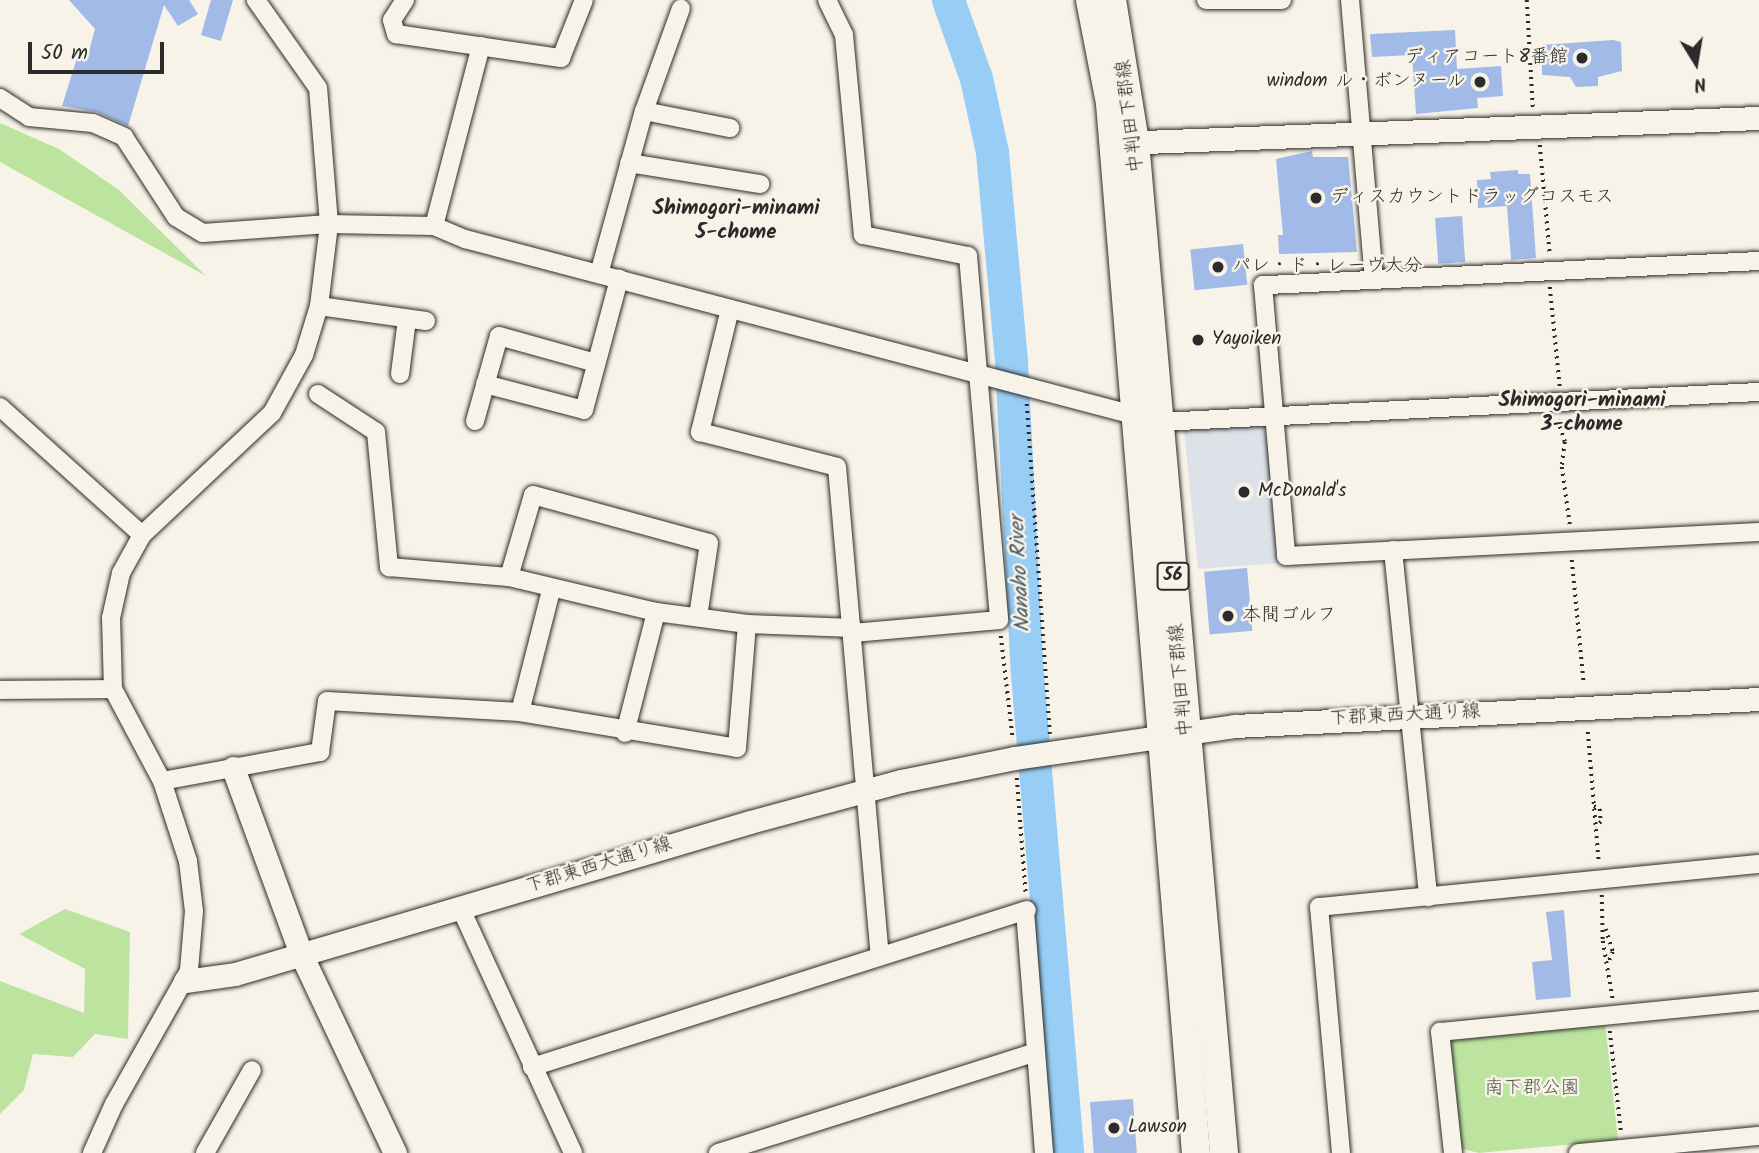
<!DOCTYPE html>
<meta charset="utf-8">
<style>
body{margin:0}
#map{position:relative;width:1759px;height:1153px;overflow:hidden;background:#f7f3e8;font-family:Kalam,"Klee One",sans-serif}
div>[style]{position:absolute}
.built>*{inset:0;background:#dde2e8}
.green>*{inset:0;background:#bde49f}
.river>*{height:33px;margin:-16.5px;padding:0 16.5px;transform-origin:16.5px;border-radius:16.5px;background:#98cef6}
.building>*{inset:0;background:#a1bae7;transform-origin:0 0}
.path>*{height:3.5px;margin-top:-1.75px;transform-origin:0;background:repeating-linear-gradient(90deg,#2b2b2b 0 2px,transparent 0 7px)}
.roads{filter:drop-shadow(0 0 2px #2b2b2b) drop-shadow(0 0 2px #2b2b2b)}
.minor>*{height:18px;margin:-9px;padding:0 9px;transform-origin:9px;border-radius:9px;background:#f7f3e8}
.tertiary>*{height:23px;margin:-11.5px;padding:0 11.5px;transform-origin:11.5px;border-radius:11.5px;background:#f7f3e8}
.primary>*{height:28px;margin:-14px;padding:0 14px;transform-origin:14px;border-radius:14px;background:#f7f3e8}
.dots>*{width:19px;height:19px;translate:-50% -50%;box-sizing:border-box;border:4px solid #f7f3e8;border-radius:50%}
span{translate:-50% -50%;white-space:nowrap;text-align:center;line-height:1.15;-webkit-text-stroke:5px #f7f3e8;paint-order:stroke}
.shield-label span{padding:2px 5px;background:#f7f3e8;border:2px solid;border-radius:5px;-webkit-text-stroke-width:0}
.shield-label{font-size:18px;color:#2b2b2b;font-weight:700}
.poi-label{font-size:19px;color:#2b2b2b}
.right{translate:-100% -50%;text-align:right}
.left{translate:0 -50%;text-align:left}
.street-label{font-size:19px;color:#2b2b2b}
.park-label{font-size:19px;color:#505948}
.neighbourhood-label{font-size:21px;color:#2b2b2b;font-weight:700}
.water-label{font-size:21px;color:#46545e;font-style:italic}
.north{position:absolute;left:1661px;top:28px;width:70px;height:70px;-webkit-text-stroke:5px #f7f3e8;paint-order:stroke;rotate:169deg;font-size:19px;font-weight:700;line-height:28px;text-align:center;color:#2b2b2b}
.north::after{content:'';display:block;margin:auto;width:24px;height:32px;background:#2b2b2b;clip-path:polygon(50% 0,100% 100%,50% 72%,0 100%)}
.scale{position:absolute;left:28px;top:42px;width:136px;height:32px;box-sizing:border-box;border:4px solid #2b2b2b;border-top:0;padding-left:9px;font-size:21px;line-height:24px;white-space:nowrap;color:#2b2b2b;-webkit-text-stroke:5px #f7f3e8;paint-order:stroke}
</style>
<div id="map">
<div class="built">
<div style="clip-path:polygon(1258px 425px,1267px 433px,1279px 563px,1198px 569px,1184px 430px)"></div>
</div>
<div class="green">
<div style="clip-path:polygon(0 123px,59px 149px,119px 190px,206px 276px,0 162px)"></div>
<div style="clip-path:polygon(65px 909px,130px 932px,128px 1039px,95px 1034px,73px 1057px,33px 1054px,24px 1090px,0 1114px,0 981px,84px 1013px,85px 969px,19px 934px)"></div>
<div style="clip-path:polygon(1605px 1023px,1618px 1140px,1479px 1153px,1459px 1148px,1449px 1046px,1455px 1039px)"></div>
</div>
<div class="river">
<div style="left:948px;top:0;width:83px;rotate:70.3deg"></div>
<div style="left:976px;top:78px;width:76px;rotate:77.8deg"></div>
<div style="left:992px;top:152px;width:210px;rotate:84.8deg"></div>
<div style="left:1011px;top:361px;width:313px;rotate:87.1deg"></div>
<div style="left:1027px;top:674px;width:481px;rotate:85.2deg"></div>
</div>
<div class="building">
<div style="clip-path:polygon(69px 0,189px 0,198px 14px,178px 26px,164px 5px,128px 126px,97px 112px,62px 106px,80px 48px,89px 51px,95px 29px)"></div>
<div style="clip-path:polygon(211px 0,233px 0,221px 41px,201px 35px)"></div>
<div style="clip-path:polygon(1455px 30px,1457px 69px,1501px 66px,1503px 96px,1477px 98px,1478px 108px,1416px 114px,1412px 55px,1372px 57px,1370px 34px)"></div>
<div style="clip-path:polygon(1613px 40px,1621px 42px,1622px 71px,1598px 77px,1598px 86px,1576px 87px,1570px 77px,1542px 75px,1542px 45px)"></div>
<div style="clip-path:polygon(1312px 151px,1313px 157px,1348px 157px,1357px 252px,1279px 254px,1278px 235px,1283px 235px,1276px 159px)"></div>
<div style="clip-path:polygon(1518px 170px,1518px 174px,1530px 174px,1536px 258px,1511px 260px,1507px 206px,1478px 208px,1477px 180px,1491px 179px,1490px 172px)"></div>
<div style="left:1462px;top:216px;width:46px;height:27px;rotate:86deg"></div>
<div style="left:1243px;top:244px;width:41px;height:53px;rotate:84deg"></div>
<div style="left:1247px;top:568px;width:63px;height:43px;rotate:85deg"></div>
<div style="clip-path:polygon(1564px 910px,1571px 997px,1536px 1000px,1532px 962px,1552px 960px,1546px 912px)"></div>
<div style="left:1133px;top:1099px;width:54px;height:43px;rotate:86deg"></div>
</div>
<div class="path">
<div style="left:1527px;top:0;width:109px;rotate:86.8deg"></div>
<div style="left:1540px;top:145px;width:109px;rotate:84.8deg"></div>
<div style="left:1550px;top:287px;width:100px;rotate:84.3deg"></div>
<div style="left:1027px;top:404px;width:331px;rotate:86deg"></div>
<div style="left:1558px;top:420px;width:23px;rotate:72deg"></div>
<div style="left:1565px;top:442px;width:25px;rotate:97deg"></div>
<div style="left:1562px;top:467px;width:59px;rotate:82.1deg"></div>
<div style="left:1572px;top:560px;width:125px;rotate:84.5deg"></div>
<div style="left:1001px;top:636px;width:105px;rotate:83.4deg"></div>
<div style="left:1588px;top:732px;width:131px;rotate:85.2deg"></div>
<div style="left:1017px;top:778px;width:118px;rotate:85.6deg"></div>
<div style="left:1594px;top:806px;width:7px;rotate:27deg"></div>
<div style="left:1600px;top:809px;width:13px;rotate:86deg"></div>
<div style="left:1601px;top:822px;width:7px;rotate:135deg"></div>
<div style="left:1602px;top:895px;width:46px;rotate:88.8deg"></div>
<div style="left:1603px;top:941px;width:60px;rotate:80.4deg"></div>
<div style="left:1606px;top:929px;width:24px;rotate:73deg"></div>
<div style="left:1613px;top:952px;width:11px;rotate:112deg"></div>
<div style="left:1610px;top:1031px;width:101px;rotate:83.7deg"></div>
</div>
<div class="roads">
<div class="minor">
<div style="left:405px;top:0;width:24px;rotate:123deg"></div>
<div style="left:392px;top:20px;width:15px;rotate:74deg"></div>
<div style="left:396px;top:34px;width:167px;rotate:8.3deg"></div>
<div style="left:561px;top:58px;width:62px;rotate:-68.4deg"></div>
<div style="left:827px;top:0;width:39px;rotate:64deg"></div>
<div style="left:844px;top:35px;width:201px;rotate:84.6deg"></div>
<div style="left:863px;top:235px;width:107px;rotate:11.3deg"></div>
<div style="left:968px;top:256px;width:365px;rotate:85.1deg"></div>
<div style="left:999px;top:620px;width:146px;rotate:174.9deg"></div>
<div style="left:1206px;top:0;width:76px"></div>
<div style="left:1350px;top:0;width:281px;rotate:85.1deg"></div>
<div style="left:0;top:98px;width:35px;rotate:33deg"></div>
<div style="left:29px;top:117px;width:64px;rotate:5.4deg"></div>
<div style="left:93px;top:123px;width:34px;rotate:24deg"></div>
<div style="left:124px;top:137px;width:95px;rotate:57deg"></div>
<div style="left:176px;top:217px;width:31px;rotate:31deg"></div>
<div style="left:203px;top:233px;width:126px;rotate:-4.1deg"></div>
<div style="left:329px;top:224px;width:105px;rotate:1.1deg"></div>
<div style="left:434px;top:226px;width:34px;rotate:23deg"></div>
<div style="left:465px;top:239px;width:719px;rotate:14.75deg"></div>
<div style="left:1160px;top:422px;width:600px;rotate:-2.87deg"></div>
<div style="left:644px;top:111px;width:88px;rotate:11.2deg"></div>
<div style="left:629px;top:163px;width:133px;rotate:9.1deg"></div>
<div style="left:434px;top:226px;width:186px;rotate:-75.4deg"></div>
<div style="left:1759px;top:261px;width:497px;rotate:177.2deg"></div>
<div style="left:1263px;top:285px;width:272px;rotate:85.1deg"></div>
<div style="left:1286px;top:556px;width:474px;rotate:-2.9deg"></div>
<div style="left:599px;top:274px;width:169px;rotate:-74.6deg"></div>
<div style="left:644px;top:111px;width:109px;rotate:-70.2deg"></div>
<div style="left:319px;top:306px;width:108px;rotate:8deg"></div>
<div style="left:730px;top:309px;width:127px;rotate:103.7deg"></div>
<div style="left:700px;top:432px;width:141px;rotate:14.3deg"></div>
<div style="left:837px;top:467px;width:489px;rotate:85deg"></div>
<div style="left:400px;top:374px;width:55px;rotate:-82.7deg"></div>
<div style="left:485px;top:384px;width:102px;rotate:14.7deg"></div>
<div style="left:584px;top:410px;width:136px;rotate:-75deg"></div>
<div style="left:318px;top:394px;width:69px;rotate:33.2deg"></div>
<div style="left:376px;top:432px;width:136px;rotate:84.5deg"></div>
<div style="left:389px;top:567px;width:120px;rotate:4.8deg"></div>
<div style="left:509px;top:577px;width:151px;rotate:13.4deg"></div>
<div style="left:656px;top:612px;width:92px;rotate:7.5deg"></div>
<div style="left:747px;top:624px;width:106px;rotate:2.2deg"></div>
<div style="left:0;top:407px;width:191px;rotate:42deg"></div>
<div style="left:475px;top:421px;width:88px;rotate:-74.2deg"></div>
<div style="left:499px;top:336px;width:101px;rotate:15.6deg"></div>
<div style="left:1393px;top:550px;width:349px;rotate:84.2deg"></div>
<div style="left:509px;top:577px;width:85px;rotate:-73.7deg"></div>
<div style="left:533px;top:495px;width:182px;rotate:15.3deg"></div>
<div style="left:709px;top:543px;width:75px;rotate:98.5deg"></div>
<div style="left:113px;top:689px;width:71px;rotate:-91.6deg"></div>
<div style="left:111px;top:618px;width:46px;rotate:-77.5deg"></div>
<div style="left:121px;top:573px;width:43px;rotate:-61.1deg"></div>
<div style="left:142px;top:535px;width:178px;rotate:-43.2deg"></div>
<div style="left:272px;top:413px;width:66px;rotate:-61.1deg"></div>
<div style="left:304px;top:355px;width:51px;rotate:-73deg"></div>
<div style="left:319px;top:306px;width:83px;rotate:-83deg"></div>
<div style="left:329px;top:224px;width:136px;rotate:-94.6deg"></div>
<div style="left:318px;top:88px;width:108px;rotate:-125.2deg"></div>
<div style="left:0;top:690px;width:113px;rotate:-0.5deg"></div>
<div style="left:113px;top:689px;width:104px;rotate:62deg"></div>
<div style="left:162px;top:781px;width:84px;rotate:72deg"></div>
<div style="left:188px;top:861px;width:50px;rotate:83.2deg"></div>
<div style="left:194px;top:911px;width:60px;rotate:94.8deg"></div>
<div style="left:189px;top:971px;width:153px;rotate:119.4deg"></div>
<div style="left:114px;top:1104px;width:54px;rotate:114.2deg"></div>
<div style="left:520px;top:712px;width:126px;rotate:-75.7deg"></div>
<div style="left:625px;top:733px;width:125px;rotate:-75.6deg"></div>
<div style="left:162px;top:781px;width:161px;rotate:-10.4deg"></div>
<div style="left:320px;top:752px;width:51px;rotate:-82.2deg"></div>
<div style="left:327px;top:701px;width:193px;rotate:3.3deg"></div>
<div style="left:520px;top:712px;width:220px;rotate:9.4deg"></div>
<div style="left:737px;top:748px;width:124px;rotate:-85.4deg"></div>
<div style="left:460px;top:907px;width:271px;rotate:65.3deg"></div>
<div style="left:1025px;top:911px;width:243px;rotate:85.5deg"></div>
<div style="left:532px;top:1067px;width:519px;rotate:-17.6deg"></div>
<div style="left:205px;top:1153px;width:95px;rotate:-60.5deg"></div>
<div style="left:718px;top:1153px;width:331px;rotate:-17.6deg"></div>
<div style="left:1341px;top:1153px;width:247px;rotate:-95.1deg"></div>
<div style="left:1319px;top:907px;width:442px;rotate:-5.6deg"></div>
<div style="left:1453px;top:1153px;width:122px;rotate:-96.1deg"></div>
<div style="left:1440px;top:1032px;width:321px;rotate:-5.6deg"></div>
<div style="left:1578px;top:1153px;width:182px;rotate:-5.4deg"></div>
</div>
<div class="tertiary">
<div style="left:1119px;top:143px;width:640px;rotate:-2.24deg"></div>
<div style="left:233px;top:768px;width:198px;rotate:69.9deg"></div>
<div style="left:301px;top:954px;width:220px;rotate:64.7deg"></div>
<div style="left:185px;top:981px;width:50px;rotate:-8deg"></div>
<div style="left:235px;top:974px;width:537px;rotate:-16.44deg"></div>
<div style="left:750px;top:822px;width:156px;rotate:-15.2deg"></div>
<div style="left:901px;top:781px;width:116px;rotate:-11.4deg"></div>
<div style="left:1015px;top:758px;width:222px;rotate:-8.3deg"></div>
<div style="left:1235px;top:726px;width:525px;rotate:-2.95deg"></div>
</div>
<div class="primary">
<div style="left:1090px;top:0;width:105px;rotate:79deg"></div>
<div style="left:1110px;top:103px;width:1054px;rotate:85.32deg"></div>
<div style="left:1112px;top:0;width:144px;rotate:80.8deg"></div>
<div style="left:1135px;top:142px;width:1015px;rotate:84.97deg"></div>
</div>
</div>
<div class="dots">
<div style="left:1582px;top:58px;background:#2b2b2b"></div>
<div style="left:1480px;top:82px;background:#2b2b2b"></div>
<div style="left:1316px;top:198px;background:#2b2b2b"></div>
<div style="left:1218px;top:267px;background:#2b2b2b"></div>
<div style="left:1198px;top:340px;background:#2b2b2b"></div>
<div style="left:1244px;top:492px;background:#2b2b2b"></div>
<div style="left:1228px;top:616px;background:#2b2b2b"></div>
<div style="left:1114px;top:1128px;background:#2b2b2b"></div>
</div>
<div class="shield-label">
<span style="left:1173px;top:576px">56</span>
</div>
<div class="poi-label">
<span class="right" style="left:1568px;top:58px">ディアコート8番館</span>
<span class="right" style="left:1466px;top:82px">windom ル・ボンヌール</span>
<span class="left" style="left:1330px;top:198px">ディスカウントドラッグコスモス</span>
<span class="left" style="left:1232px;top:267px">パレ・ド・レーヴ大分</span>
<span class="left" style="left:1212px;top:340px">Yayoiken</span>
<span class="left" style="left:1258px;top:492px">McDonald's</span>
<span class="left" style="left:1242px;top:616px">本間ゴルフ</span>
<span class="left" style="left:1128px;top:1128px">Lawson</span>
</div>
<div class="street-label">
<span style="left:1131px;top:116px;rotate:-97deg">中判田下郡線</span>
<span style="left:1182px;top:680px;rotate:-95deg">中判田下郡線</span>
<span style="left:1405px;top:716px;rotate:-3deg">下郡東西大通り線</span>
<span style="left:599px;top:866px;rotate:-17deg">下郡東西大通り線</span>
</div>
<div class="park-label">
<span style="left:1532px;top:1089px">南下郡公園</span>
</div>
<div class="neighbourhood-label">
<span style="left:736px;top:221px">Shimogori-minami<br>5-chome</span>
<span style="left:1582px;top:413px">Shimogori-minami<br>3-chome</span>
</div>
<div class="water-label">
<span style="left:1021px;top:574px;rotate:-93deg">Nanaho River</span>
</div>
<div class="north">N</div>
<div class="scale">50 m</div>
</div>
